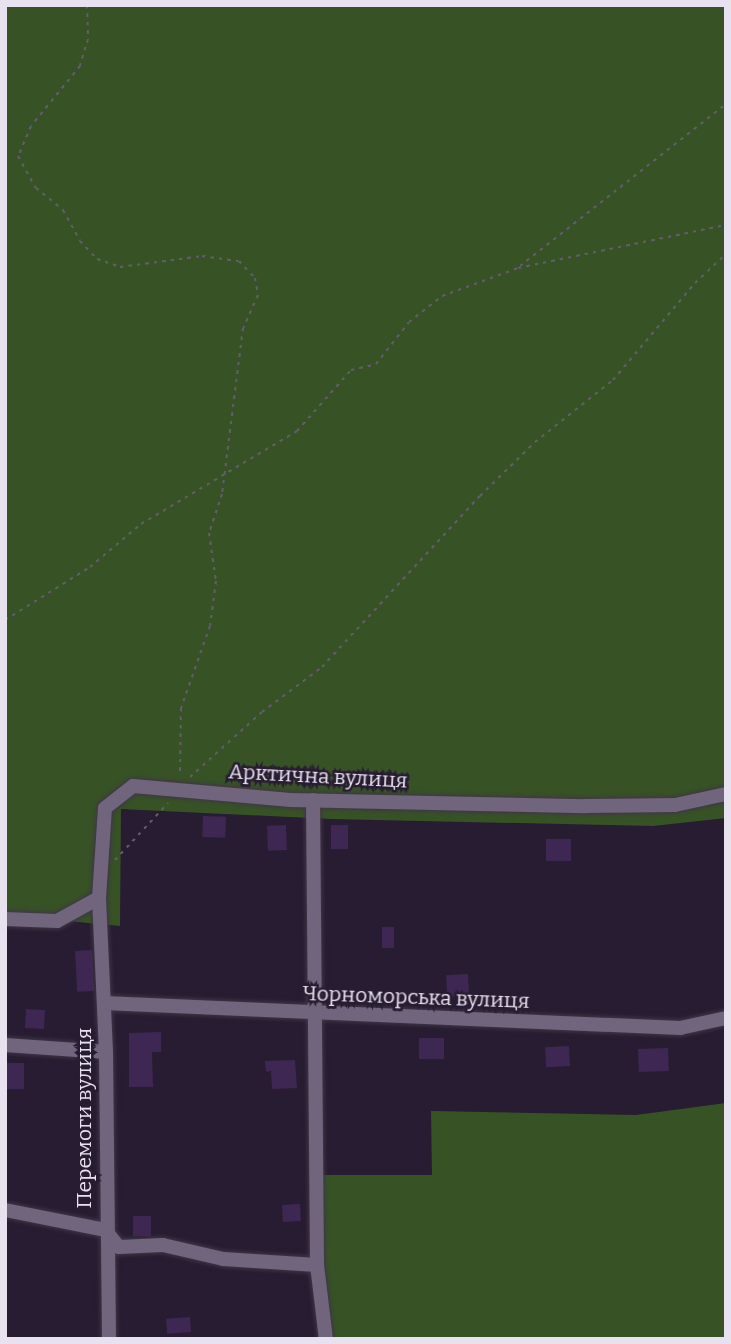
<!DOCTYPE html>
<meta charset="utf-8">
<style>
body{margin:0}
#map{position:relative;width:731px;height:1344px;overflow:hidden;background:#271c31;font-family:Bitter,serif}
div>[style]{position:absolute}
.green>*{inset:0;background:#375325}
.building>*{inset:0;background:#3f2753;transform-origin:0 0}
.path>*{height:2px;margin-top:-1px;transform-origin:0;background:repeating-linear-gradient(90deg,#655b6e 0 3.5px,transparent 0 8.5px)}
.roads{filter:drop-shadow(0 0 2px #403647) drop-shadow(0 0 2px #403647)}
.minor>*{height:14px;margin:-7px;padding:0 7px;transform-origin:7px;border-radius:7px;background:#71647d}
span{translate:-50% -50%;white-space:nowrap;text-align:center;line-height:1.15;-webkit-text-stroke:5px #271c31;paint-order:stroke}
.street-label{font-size:21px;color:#e8e1ef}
.frame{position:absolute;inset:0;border:7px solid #e8e1ef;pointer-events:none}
</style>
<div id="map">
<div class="green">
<div style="clip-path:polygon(5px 5px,726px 5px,726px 818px,653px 826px,331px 819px,121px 809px,120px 926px,5px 915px)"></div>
<div style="clip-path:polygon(726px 1103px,726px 1339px,318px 1339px,311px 1175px,432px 1175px,431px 1111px,636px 1115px)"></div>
</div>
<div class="building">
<div style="left:203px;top:816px;width:23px;height:21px;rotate:2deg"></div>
<div style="left:286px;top:825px;width:25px;height:19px;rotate:88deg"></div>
<div style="left:331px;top:825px;width:17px;height:24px"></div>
<div style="left:546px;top:839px;width:25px;height:22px"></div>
<div style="left:382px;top:927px;width:12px;height:21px"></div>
<div style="left:92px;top:950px;width:41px;height:17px;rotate:87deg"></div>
<div style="left:468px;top:974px;width:22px;height:22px;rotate:87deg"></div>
<div style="left:26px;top:1009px;width:19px;height:19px;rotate:3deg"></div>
<div style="clip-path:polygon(161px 1032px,161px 1052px,152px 1052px,153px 1087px,129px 1087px,129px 1033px)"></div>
<div style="left:419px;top:1038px;width:25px;height:21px"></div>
<div style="left:569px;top:1046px;width:20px;height:24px;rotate:87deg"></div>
<div style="left:668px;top:1048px;width:23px;height:30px;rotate:88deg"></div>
<div style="clip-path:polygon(295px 1060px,297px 1088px,272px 1089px,271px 1071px,266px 1072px,265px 1061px)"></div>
<div style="left:5px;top:1063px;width:19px;height:26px"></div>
<div style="left:300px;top:1204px;width:17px;height:18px;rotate:87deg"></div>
<div style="left:133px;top:1216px;width:18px;height:20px"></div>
<div style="left:190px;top:1317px;width:15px;height:24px;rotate:86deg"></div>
</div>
<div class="path">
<div style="left:87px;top:5px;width:34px;rotate:88deg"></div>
<div style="left:88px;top:39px;width:28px;rotate:107deg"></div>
<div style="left:80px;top:66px;width:77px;rotate:129.2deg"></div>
<div style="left:31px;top:126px;width:33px;rotate:113deg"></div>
<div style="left:18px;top:156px;width:37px;rotate:61deg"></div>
<div style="left:36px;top:188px;width:35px;rotate:39deg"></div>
<div style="left:63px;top:210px;width:35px;rotate:61deg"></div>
<div style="left:80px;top:241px;width:25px;rotate:47deg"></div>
<div style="left:97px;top:259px;width:24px;rotate:19deg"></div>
<div style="left:120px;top:267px;width:83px;rotate:-7.6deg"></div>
<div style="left:202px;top:256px;width:37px;rotate:8deg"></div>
<div style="left:239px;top:261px;width:23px;rotate:47deg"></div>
<div style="left:255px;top:278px;width:17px;rotate:80deg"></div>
<div style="left:258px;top:295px;width:36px;rotate:114deg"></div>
<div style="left:243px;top:328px;width:167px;rotate:97.2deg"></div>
<div style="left:222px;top:494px;width:41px;rotate:108.4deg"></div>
<div style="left:209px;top:533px;width:49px;rotate:81.7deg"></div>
<div style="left:216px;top:581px;width:45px;rotate:97.6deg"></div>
<div style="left:210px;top:626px;width:87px;rotate:109.5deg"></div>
<div style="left:181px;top:708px;width:67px;rotate:90.9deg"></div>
<div style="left:520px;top:266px;width:262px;rotate:-38.2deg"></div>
<div style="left:5px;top:620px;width:100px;rotate:-31.9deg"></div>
<div style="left:90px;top:567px;width:67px;rotate:-40.1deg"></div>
<div style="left:141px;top:524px;width:182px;rotate:-30.8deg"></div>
<div style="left:297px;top:431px;width:81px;rotate:-48.5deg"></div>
<div style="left:351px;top:370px;width:26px;rotate:-13deg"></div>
<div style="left:376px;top:364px;width:53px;rotate:-51.8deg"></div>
<div style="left:409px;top:322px;width:42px;rotate:-38.2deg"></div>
<div style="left:442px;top:296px;width:81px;rotate:-20.2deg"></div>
<div style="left:518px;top:268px;width:212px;rotate:-11.7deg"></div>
<div style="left:190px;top:777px;width:97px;rotate:-42.1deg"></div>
<div style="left:262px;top:712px;width:75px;rotate:-36.9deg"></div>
<div style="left:322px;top:667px;width:233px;rotate:-47.3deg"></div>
<div style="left:480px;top:496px;width:77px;rotate:-44.5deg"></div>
<div style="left:535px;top:442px;width:100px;rotate:-38.5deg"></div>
<div style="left:613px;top:380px;width:127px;rotate:-49.8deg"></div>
<div style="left:695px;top:283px;width:42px;rotate:-43.1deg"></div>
<div style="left:115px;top:860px;width:78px;rotate:-47.1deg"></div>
</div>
<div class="roads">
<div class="minor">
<div style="left:313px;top:800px;width:465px;rotate:89.5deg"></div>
<div style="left:99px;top:898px;width:154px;rotate:87.4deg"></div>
<div style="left:106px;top:1052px;width:287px;rotate:89.4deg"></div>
<div style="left:5px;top:919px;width:52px;rotate:2.2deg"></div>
<div style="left:57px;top:921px;width:48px;rotate:-28.7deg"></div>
<div style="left:99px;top:898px;width:90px;rotate:-86.2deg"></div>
<div style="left:105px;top:808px;width:36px;rotate:-38deg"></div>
<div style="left:133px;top:786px;width:158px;rotate:5.1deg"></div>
<div style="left:290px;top:800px;width:296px;rotate:1.2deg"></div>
<div style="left:586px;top:806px;width:89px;rotate:-0.6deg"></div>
<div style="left:675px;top:805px;width:52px;rotate:-12.2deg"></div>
<div style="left:104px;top:1003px;width:577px;rotate:2.49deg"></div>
<div style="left:680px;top:1028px;width:47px;rotate:-12.3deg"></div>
<div style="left:5px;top:1045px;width:101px;rotate:4deg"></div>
<div style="left:5px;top:1210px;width:102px;rotate:11.3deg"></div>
<div style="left:105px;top:1230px;width:22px;rotate:51deg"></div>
<div style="left:119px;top:1247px;width:44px;rotate:-2.6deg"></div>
<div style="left:163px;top:1245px;width:62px;rotate:13.1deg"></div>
<div style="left:223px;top:1259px;width:94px;rotate:3.7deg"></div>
<div style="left:317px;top:1265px;width:75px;rotate:83.1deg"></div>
</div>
</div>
<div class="street-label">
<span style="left:318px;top:776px;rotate:3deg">Арктична вулиця</span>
<span style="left:416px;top:997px;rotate:2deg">Чорноморська вулиця</span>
<span style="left:84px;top:1118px;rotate:-90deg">Перемоги вулиця</span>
</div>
<div class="frame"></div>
</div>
